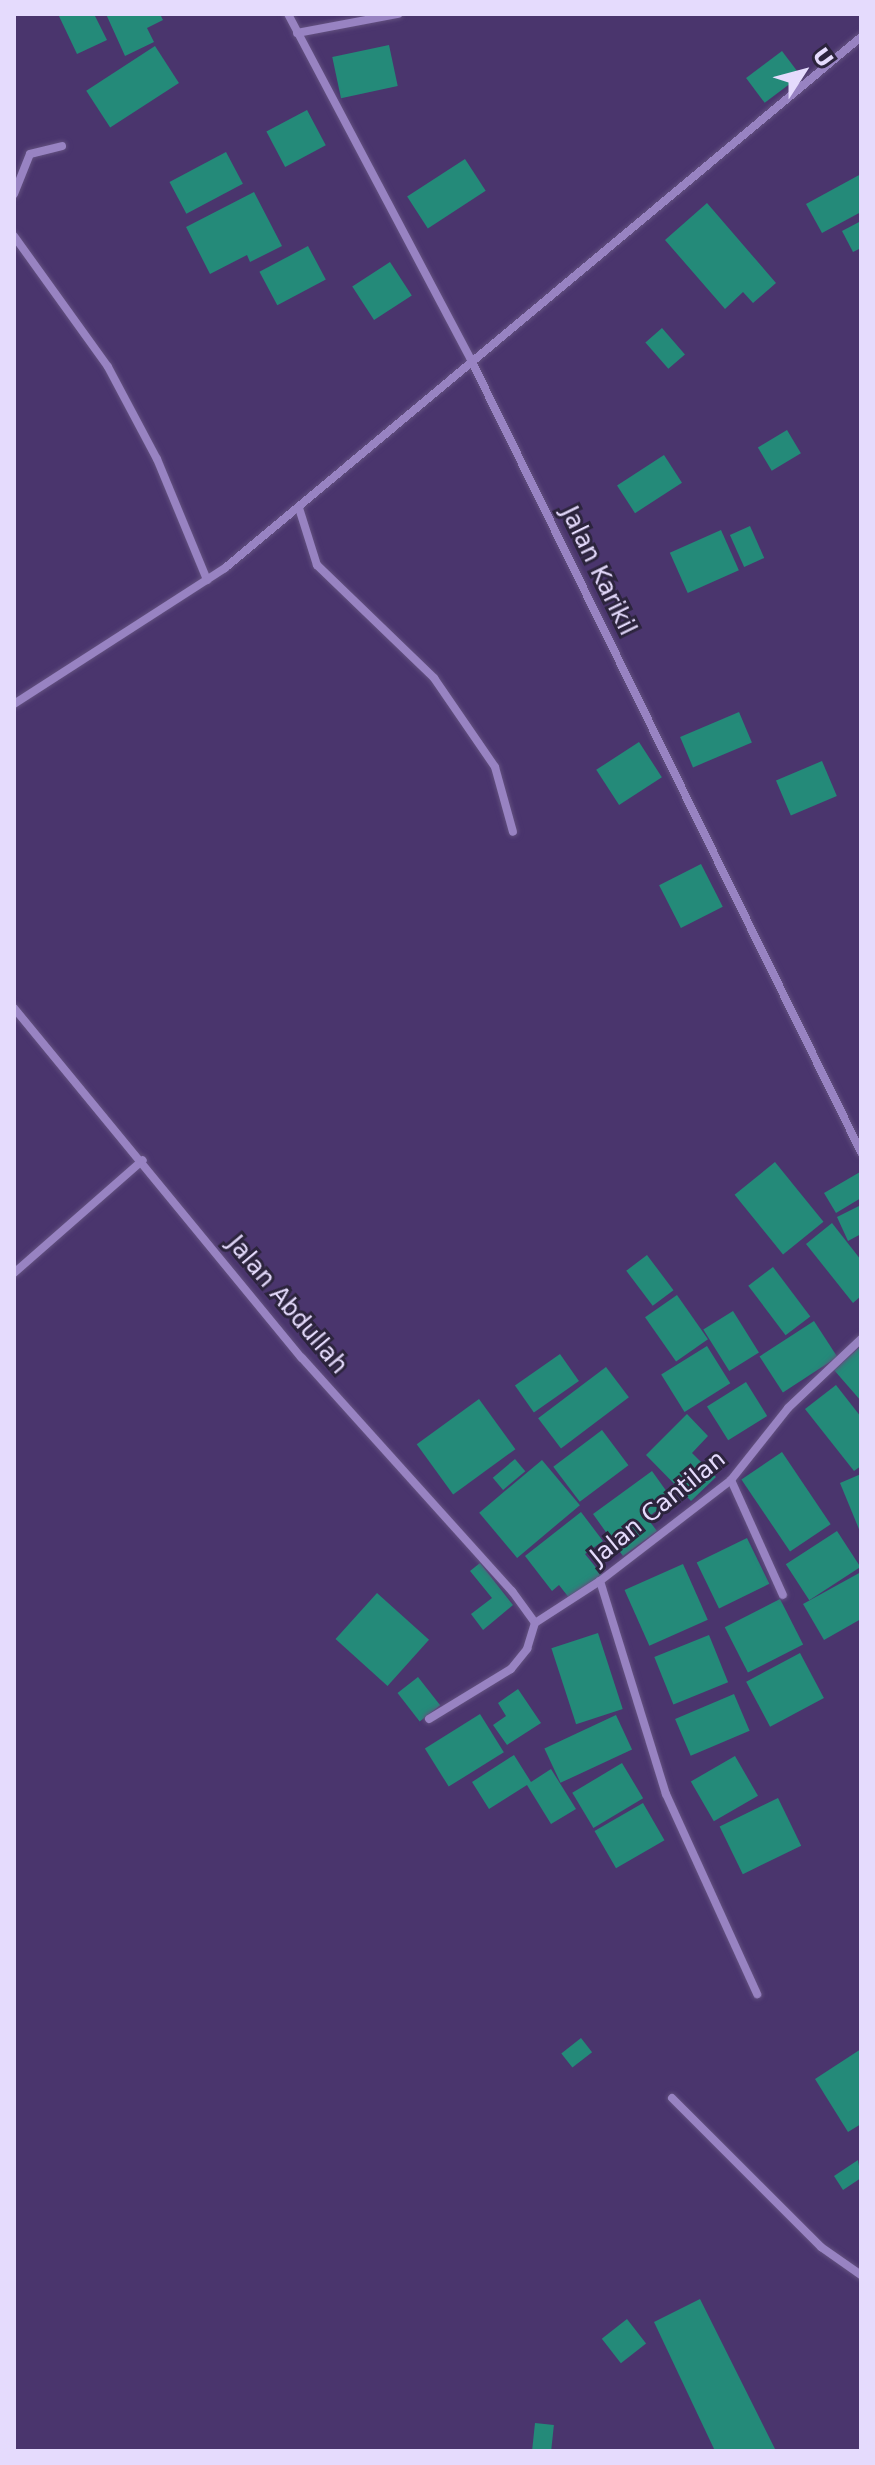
<!DOCTYPE html>
<style>
body{margin:0}
#map{position:relative;width:875px;height:2465px;overflow:hidden;background:#4a356d;font-family:"DejaVu Sans",sans-serif}
div>[style]{position:absolute}
.building>*{inset:0;background:#248a79;transform-origin:0 0}
.roads{filter:drop-shadow(0 0 2px #635180) drop-shadow(0 0 2px #635180)}
.street>*{height:8px;margin:-4px;padding:0 4px;transform-origin:4px;border-radius:4px;background:#9883c2}
span{translate:-50% -50%;white-space:nowrap;text-align:center;line-height:1.15;-webkit-text-stroke:6px #2c243d;paint-order:stroke}
.street-label{font-size:24px;color:#e5dbfd}
.frame{position:absolute;inset:0;border:16px solid #e5dbfd;pointer-events:none}
.north{position:absolute;left:763px;top:32px;width:80px;height:80px;-webkit-text-stroke:6px #2c243d;paint-order:stroke;rotate:54deg;font-size:22px;font-weight:700;line-height:32px;text-align:center;color:#e5dbfd}
.north::after{content:'';display:block;margin:auto;width:28px;height:36px;background:#e5dbfd;clip-path:polygon(50% 0,100% 100%,50% 72%,0 100%)}
</style>
<div id="map">
<div class="building">
<div style="clip-path:polygon(58px 14px,94px 14px,107px 40px,77px 54px)"></div>
<div style="clip-path:polygon(106px 14px,160px 14px,163px 20px,147px 28px,154px 42px,125px 56px)"></div>
<div style="left:389px;top:45px;width:42px;height:58px;rotate:78deg"></div>
<div style="left:155px;top:46px;width:44px;height:82px;rotate:57deg"></div>
<div style="left:782px;top:51px;width:31px;height:45px;rotate:53deg"></div>
<div style="left:307px;top:110px;width:40px;height:46px;rotate:62deg"></div>
<div style="left:226px;top:152px;width:36px;height:64px;rotate:62deg"></div>
<div style="left:465px;top:159px;width:38px;height:69px;rotate:57deg"></div>
<div style="clip-path:polygon(861px 174px,861px 212px,822px 233px,806px 204px)"></div>
<div style="clip-path:polygon(254px 192px,282px 246px,250px 262px,247px 255px,210px 274px,186px 227px)"></div>
<div style="clip-path:polygon(707px 203px,776px 283px,753px 303px,743px 292px,725px 309px,665px 240px)"></div>
<div style="clip-path:polygon(861px 221px,861px 248px,853px 252px,842px 231px)"></div>
<div style="left:308px;top:246px;width:38px;height:55px;rotate:62deg"></div>
<div style="left:390px;top:262px;width:40px;height:45px;rotate:57deg"></div>
<div style="left:662px;top:328px;width:35px;height:22px;rotate:49deg"></div>
<div style="left:787px;top:430px;width:27px;height:34px;rotate:59deg"></div>
<div style="left:664px;top:455px;width:33px;height:56px;rotate:57deg"></div>
<div style="left:750px;top:526px;width:35px;height:22px;rotate:66deg"></div>
<div style="left:721px;top:530px;width:44px;height:56px;rotate:66deg"></div>
<div style="left:739px;top:712px;width:33px;height:64px;rotate:67deg"></div>
<div style="left:639px;top:742px;width:42px;height:51px;rotate:57deg"></div>
<div style="left:822px;top:761px;width:38px;height:50px;rotate:67deg"></div>
<div style="left:701px;top:864px;width:48px;height:47px;rotate:63deg"></div>
<div style="left:775px;top:1162px;width:77px;height:52px;rotate:51deg"></div>
<div style="clip-path:polygon(860px 1172px,861px 1198px,836px 1213px,824px 1193px)"></div>
<div style="clip-path:polygon(861px 1205px,861px 1234px,848px 1241px,837px 1217px)"></div>
<div style="clip-path:polygon(832px 1223px,861px 1260px,861px 1296px,853px 1303px,806px 1244px)"></div>
<div style="left:647px;top:1255px;width:44px;height:26px;rotate:53deg"></div>
<div style="left:773px;top:1267px;width:62px;height:31px;rotate:53deg"></div>
<div style="left:677px;top:1295px;width:54px;height:39px;rotate:55deg"></div>
<div style="left:733px;top:1311px;width:49px;height:35px;rotate:58deg"></div>
<div style="left:814px;top:1321px;width:43px;height:65px;rotate:57deg"></div>
<div style="left:707px;top:1346px;width:44px;height:54px;rotate:58deg"></div>
<div style="clip-path:polygon(861px 1346px,861px 1401px,834px 1370px)"></div>
<div style="left:560px;top:1354px;width:33px;height:55px;rotate:55deg"></div>
<div style="left:606px;top:1367px;width:38px;height:85px;rotate:53deg"></div>
<div style="left:746px;top:1382px;width:40px;height:46px;rotate:58deg"></div>
<div style="clip-path:polygon(836px 1385px,861px 1417px,861px 1466px,854px 1471px,805px 1409px)"></div>
<div style="left:479px;top:1399px;width:62px;height:77px;rotate:54deg"></div>
<div style="clip-path:polygon(687px 1414px,708px 1436px,692px 1453px,716px 1477px,691px 1501px,646px 1455px)"></div>
<div style="left:602px;top:1430px;width:44px;height:61px;rotate:53deg"></div>
<div style="left:782px;top:1452px;width:87px;height:49px;rotate:56deg"></div>
<div style="left:515px;top:1459px;width:16px;height:29px;rotate:50deg"></div>
<div style="left:542px;top:1460px;width:59px;height:82px;rotate:50deg"></div>
<div style="clip-path:polygon(652px 1471px,672px 1499px,647px 1518px,657px 1531px,623px 1556px,593px 1514px)"></div>
<div style="clip-path:polygon(861px 1474px,861px 1534px,840px 1483px)"></div>
<div style="clip-path:polygon(581px 1512px,603px 1541px,585px 1554px,602px 1575px,570px 1599px,559px 1585px,552px 1591px,525px 1556px)"></div>
<div style="left:837px;top:1531px;width:43px;height:61px;rotate:57deg"></div>
<div style="left:747px;top:1538px;width:51px;height:56px;rotate:64deg"></div>
<div style="clip-path:polygon(480px 1563px,513px 1605px,483px 1630px,471px 1614px,492px 1598px,470px 1571px)"></div>
<div style="left:683px;top:1564px;width:61px;height:64px;rotate:66deg"></div>
<div style="clip-path:polygon(861px 1572px,861px 1619px,824px 1640px,803px 1604px)"></div>
<div style="left:377px;top:1593px;width:70px;height:62px;rotate:42deg"></div>
<div style="left:780px;top:1599px;width:51px;height:62px;rotate:63deg"></div>
<div style="left:598px;top:1633px;width:80px;height:49px;rotate:72deg"></div>
<div style="left:709px;top:1635px;width:51px;height:59px;rotate:68deg"></div>
<div style="left:800px;top:1653px;width:51px;height:61px;rotate:62deg"></div>
<div style="left:418px;top:1677px;width:36px;height:26px;rotate:52deg"></div>
<div style="clip-path:polygon(518px 1689px,541px 1723px,507px 1745px,493px 1725px,506px 1716px,498px 1703px)"></div>
<div style="left:734px;top:1694px;width:40px;height:64px;rotate:67deg"></div>
<div style="left:480px;top:1714px;width:45px;height:65px;rotate:58deg"></div>
<div style="left:616px;top:1715px;width:38px;height:79px;rotate:65deg"></div>
<div style="clip-path:polygon(514px 1755px,531px 1782px,551px 1769px,576px 1809px,551px 1824px,527px 1785px,489px 1809px,472px 1782px)"></div>
<div style="left:735px;top:1756px;width:46px;height:51px;rotate:60deg"></div>
<div style="left:622px;top:1763px;width:41px;height:58px;rotate:59deg"></div>
<div style="left:778px;top:1798px;width:53px;height:65px;rotate:64deg"></div>
<div style="left:643px;top:1803px;width:43px;height:56px;rotate:60deg"></div>
<div style="left:581px;top:2038px;width:18px;height:25px;rotate:52deg"></div>
<div style="clip-path:polygon(861px 2049px,861px 2124px,848px 2132px,815px 2079px)"></div>
<div style="clip-path:polygon(858px 2160px,861px 2178px,843px 2190px,834px 2176px)"></div>
<div style="clip-path:polygon(700px 2299px,776px 2451px,715px 2451px,654px 2322px)"></div>
<div style="left:627px;top:2319px;width:31px;height:32px;rotate:52deg"></div>
<div style="left:535px;top:2423px;width:19px;height:28px;rotate:6deg"></div>
</div>
<div class="roads">
<div class="street">
<div style="left:288px;top:14px;width:391px;rotate:62.1deg"></div>
<div style="left:471px;top:360px;width:883px;rotate:63.78deg"></div>
<div style="left:297px;top:33px;width:103px;rotate:-10.7deg"></div>
<div style="left:14px;top:194px;width:43px;rotate:-68.2deg"></div>
<div style="left:30px;top:154px;width:33px;rotate:-14deg"></div>
<div style="left:14px;top:236px;width:161px;rotate:54.3deg"></div>
<div style="left:108px;top:367px;width:104px;rotate:62deg"></div>
<div style="left:157px;top:459px;width:131px;rotate:67.5deg"></div>
<div style="left:299px;top:508px;width:60px;rotate:72.5deg"></div>
<div style="left:317px;top:565px;width:163px;rotate:44deg"></div>
<div style="left:434px;top:678px;width:108px;rotate:55.6deg"></div>
<div style="left:495px;top:767px;width:67px;rotate:74.5deg"></div>
<div style="left:14px;top:704px;width:251px;rotate:-32.8deg"></div>
<div style="left:225px;top:568px;width:829px;rotate:-39.86deg"></div>
<div style="left:14px;top:1008px;width:453px;rotate:50.6deg"></div>
<div style="left:302px;top:1358px;width:314px;rotate:48deg"></div>
<div style="left:512px;top:1591px;width:39px;rotate:54deg"></div>
<div style="left:14px;top:1273px;width:171px;rotate:-41.2deg"></div>
<div style="left:731px;top:1480px;width:126px;rotate:65.7deg"></div>
<div style="left:600px;top:1581px;width:223px;rotate:72.8deg"></div>
<div style="left:666px;top:1794px;width:220px;rotate:65.5deg"></div>
<div style="left:535px;top:1623px;width:77px;rotate:-32.9deg"></div>
<div style="left:600px;top:1581px;width:165px;rotate:-37.6deg"></div>
<div style="left:731px;top:1480px;width:92px;rotate:-51.6deg"></div>
<div style="left:788px;top:1408px;width:100px;rotate:-43.4deg"></div>
<div style="left:429px;top:1719px;width:96px;rotate:-31.4deg"></div>
<div style="left:511px;top:1669px;width:26px;rotate:-51deg"></div>
<div style="left:527px;top:1649px;width:27px;rotate:-73deg"></div>
<div style="left:672px;top:2098px;width:211px;rotate:45deg"></div>
<div style="left:821px;top:2247px;width:49px;rotate:35deg"></div>
</div>
</div>
<div class="street-label">
<span style="left:598px;top:571px;rotate:64deg">Jalan Karikil</span>
<span style="left:287px;top:1305px;rotate:50deg">Jalan Abdullah</span>
<span style="left:658px;top:1508px;rotate:-39deg">Jalan Cantilan</span>
</div>
<div class="frame"></div>
<div class="north">U</div>
</div>
